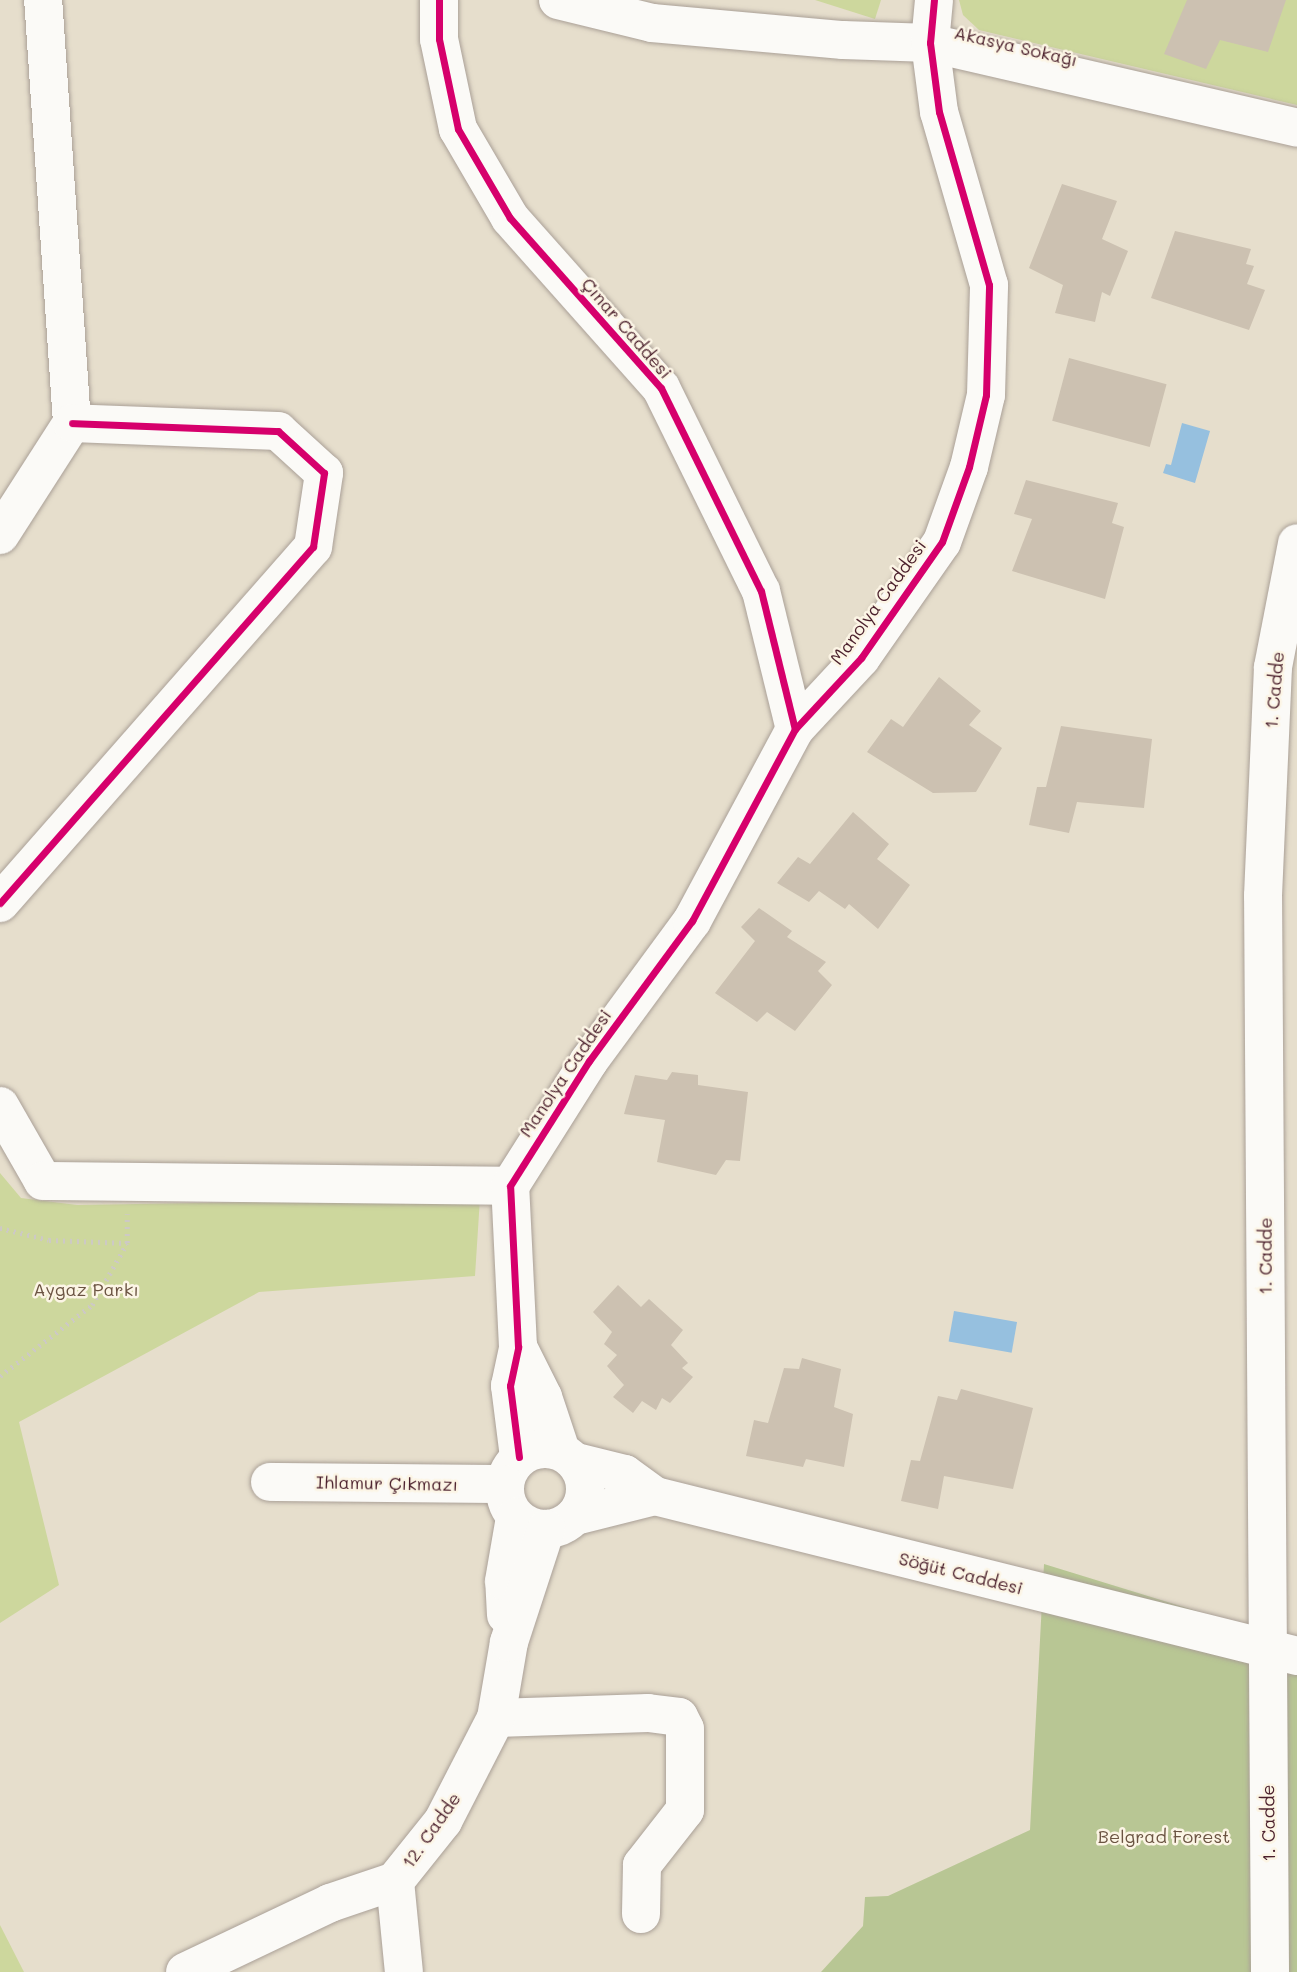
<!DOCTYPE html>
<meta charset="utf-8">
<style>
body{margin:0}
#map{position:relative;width:1297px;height:1972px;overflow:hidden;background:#e6decc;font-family:Mali,sans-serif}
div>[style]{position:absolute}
.green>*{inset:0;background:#cdd79d}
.forest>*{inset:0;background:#b8c694}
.water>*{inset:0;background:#96c0df;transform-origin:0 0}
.building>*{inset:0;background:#ccc1b1;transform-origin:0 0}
.path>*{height:4.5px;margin-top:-2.25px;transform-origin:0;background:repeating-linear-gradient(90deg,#cdc9c5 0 2px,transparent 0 7px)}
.roads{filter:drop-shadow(0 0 2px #aaa097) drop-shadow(0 0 2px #aaa097)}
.minor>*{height:38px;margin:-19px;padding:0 19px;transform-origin:19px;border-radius:19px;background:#fbfaf7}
.minor>.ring{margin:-19px;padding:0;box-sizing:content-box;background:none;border:38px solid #fbfaf7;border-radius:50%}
.major>*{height:38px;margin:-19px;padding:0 19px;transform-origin:19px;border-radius:19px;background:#fbfaf7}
.cycleway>*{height:7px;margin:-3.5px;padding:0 3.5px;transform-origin:3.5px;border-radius:3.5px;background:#d6006c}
span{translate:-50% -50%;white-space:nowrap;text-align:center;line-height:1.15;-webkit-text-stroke:5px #fcf5e5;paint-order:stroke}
.street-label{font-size:18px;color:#4a1f2b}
.park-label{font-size:18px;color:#6b5442}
</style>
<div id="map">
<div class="green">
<div style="clip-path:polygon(815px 0,881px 0,875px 19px)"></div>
<div style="clip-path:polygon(959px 0,1297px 0,1297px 105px,979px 30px,963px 15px)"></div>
<div style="clip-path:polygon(0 1173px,21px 1198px,77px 1205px,480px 1198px,475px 1276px,259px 1292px,19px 1422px,59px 1585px,0 1623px)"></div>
<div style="clip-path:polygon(0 1925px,24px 1972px,0 1972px)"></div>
</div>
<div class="forest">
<div style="clip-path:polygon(1044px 1564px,1297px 1642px,1297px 1972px,821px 1972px,863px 1926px,865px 1897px,888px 1896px,1030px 1830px)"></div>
</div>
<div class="water">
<div style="clip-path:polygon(1182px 423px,1210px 431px,1195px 483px,1163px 473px,1166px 464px,1171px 465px)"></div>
<div style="left:954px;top:1311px;width:64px;height:31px;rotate:10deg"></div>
</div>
<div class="building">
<div style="clip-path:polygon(1187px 0,1286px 0,1268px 52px,1220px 40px,1206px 69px,1164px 54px)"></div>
<div style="clip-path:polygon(1062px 184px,1117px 201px,1102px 239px,1128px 251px,1110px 296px,1102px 292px,1095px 322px,1055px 313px,1063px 285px,1029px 268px)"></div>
<div style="clip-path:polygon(1175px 231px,1251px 249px,1246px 264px,1254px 266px,1247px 284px,1265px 290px,1249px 330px,1151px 298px)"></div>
<div style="left:1069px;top:358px;width:101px;height:65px;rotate:15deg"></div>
<div style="clip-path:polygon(1026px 480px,1118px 503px,1112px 523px,1124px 527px,1105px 599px,1012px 571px,1032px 519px,1014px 514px)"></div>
<div style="clip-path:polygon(939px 677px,981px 711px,969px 725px,1002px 748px,976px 792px,933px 793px,867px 752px,891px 719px,903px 727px)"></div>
<div style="clip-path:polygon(1061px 726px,1152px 739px,1144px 808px,1077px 802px,1069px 833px,1029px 825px,1037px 787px,1046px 787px)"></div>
<div style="clip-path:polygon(853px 812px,889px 844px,877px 859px,910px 885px,878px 929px,849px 904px,845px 909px,819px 891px,809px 902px,777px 883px,798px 857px,810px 864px)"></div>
<div style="clip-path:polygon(759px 908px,792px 931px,787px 937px,826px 962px,818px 971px,832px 985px,795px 1031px,767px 1012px,757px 1022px,715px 993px,755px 941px,741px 927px)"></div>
<div style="clip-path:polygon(672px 1072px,698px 1075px,698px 1085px,748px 1092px,740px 1161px,726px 1160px,716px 1175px,657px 1162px,665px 1120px,624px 1114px,635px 1075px,667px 1080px)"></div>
<div style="clip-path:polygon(618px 1285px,641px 1307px,649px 1299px,683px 1330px,671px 1345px,688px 1363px,682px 1368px,693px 1377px,670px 1403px,662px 1398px,656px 1410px,642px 1401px,633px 1413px,613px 1397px,624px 1385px,607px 1366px,617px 1355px,604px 1344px,612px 1332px,593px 1312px)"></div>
<div style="clip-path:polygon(802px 1358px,841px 1369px,834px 1407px,853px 1414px,844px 1467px,806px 1459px,803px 1467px,746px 1456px,754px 1420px,768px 1423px,784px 1368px,799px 1369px)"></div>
<div style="clip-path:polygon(961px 1389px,1033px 1408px,1013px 1489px,944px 1476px,938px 1509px,901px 1501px,911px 1460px,920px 1461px,938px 1396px,957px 1400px)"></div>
</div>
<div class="path">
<div style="left:0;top:1228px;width:50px;rotate:13.8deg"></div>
<div style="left:49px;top:1240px;width:78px;rotate:2.2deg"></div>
<div style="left:0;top:1376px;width:116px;rotate:-37.7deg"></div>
<div style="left:92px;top:1305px;width:71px;rotate:-60.6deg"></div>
<div style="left:127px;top:1243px;width:29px;rotate:-90deg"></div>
</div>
<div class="roads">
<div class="minor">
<div style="left:439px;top:0;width:39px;rotate:90deg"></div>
<div style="left:439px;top:39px;width:92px;rotate:78.1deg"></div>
<div style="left:458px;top:129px;width:103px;rotate:59.7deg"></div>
<div style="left:510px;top:218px;width:227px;rotate:48.4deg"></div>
<div style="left:661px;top:388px;width:226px;rotate:63.8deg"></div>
<div style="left:761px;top:591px;width:142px;rotate:76.2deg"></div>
<div style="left:558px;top:0;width:97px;rotate:13.7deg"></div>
<div style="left:652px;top:23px;width:192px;rotate:5.1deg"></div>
<div style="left:843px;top:40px;width:87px;rotate:2deg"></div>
<div style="left:930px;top:43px;width:377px;rotate:13deg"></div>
<div style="left:0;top:535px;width:133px;rotate:-57.3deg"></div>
<div style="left:72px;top:423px;width:424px;rotate:-93.9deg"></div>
<div style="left:0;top:903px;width:474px;rotate:-48.7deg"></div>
<div style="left:313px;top:547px;width:75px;rotate:-81.5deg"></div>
<div style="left:324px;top:473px;width:62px;rotate:-137.6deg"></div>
<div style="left:278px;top:431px;width:206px;rotate:-177.8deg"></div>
<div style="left:0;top:1106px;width:86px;rotate:60.2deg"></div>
<div style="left:43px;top:1181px;width:467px;rotate:0.6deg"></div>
<div style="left:518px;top:1347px;width:56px;rotate:63.4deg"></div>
<div style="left:543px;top:1397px;width:57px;rotate:71.6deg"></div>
<div class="ring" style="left:505px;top:1449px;width:42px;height:42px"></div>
<div style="left:519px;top:1457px;width:72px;rotate:-97.2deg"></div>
<div style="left:510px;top:1386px;width:40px;rotate:-78deg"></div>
<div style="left:518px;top:1347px;width:161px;rotate:-92.8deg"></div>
<div style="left:510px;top:1186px;width:148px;rotate:-57.7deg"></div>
<div style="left:589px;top:1061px;width:174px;rotate:-53.7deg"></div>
<div style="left:692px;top:921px;width:218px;rotate:-61.8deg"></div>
<div style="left:795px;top:729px;width:97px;rotate:-47.1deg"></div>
<div style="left:861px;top:658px;width:141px;rotate:-55.1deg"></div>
<div style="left:942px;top:542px;width:80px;rotate:-70.2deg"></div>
<div style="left:969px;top:467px;width:74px;rotate:-76.7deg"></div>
<div style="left:986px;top:395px;width:110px;rotate:-88.4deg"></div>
<div style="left:989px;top:285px;width:180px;rotate:-106.1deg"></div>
<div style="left:939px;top:112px;width:70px;rotate:-97.4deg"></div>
<div style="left:930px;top:43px;width:43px;rotate:-84.7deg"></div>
<div style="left:576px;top:1462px;width:50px;rotate:13.8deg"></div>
<div style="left:625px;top:1474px;width:37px;rotate:36deg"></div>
<div style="left:655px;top:1496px;width:662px;rotate:13.99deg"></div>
<div style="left:270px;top:1482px;width:234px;rotate:0.5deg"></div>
<div style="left:575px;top:1516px;width:82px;rotate:-14deg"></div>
<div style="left:506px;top:1615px;width:34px;rotate:-93deg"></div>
<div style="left:504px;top:1581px;width:65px;rotate:-80.2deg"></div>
<div style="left:496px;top:1718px;width:152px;rotate:-1.9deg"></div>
<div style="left:648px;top:1713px;width:31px;rotate:7deg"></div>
<div style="left:679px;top:1717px;width:13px;rotate:63deg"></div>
<div style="left:685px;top:1729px;width:81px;rotate:90deg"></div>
<div style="left:685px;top:1810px;width:70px;rotate:128deg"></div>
<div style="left:642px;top:1865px;width:49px;rotate:91.2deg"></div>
<div style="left:395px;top:1881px;width:91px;rotate:84.4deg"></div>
<div style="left:185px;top:1972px;width:161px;rotate:-25.4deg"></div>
<div style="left:330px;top:1903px;width:69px;rotate:-18.7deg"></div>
<div style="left:395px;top:1881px;width:77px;rotate:-51.3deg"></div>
<div style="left:443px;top:1821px;width:116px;rotate:-62.8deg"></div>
<div style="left:496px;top:1718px;width:77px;rotate:-80.3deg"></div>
<div style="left:509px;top:1642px;width:119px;rotate:-71.9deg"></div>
</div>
<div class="major">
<div style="left:1270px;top:1972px;width:1076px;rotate:-90.37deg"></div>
<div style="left:1263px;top:896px;width:229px;rotate:-87.5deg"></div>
<div style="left:1273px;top:667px;width:126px;rotate:-79deg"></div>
</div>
</div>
<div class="cycleway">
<div style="left:439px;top:0;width:39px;rotate:90deg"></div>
<div style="left:439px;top:39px;width:92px;rotate:78.1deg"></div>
<div style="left:458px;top:129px;width:103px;rotate:59.7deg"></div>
<div style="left:510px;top:218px;width:227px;rotate:48.4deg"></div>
<div style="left:661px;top:388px;width:226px;rotate:63.8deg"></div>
<div style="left:761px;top:591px;width:142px;rotate:76.2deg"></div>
<div style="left:0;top:903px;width:474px;rotate:-48.7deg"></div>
<div style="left:313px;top:547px;width:75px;rotate:-81.5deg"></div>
<div style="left:324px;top:473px;width:62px;rotate:-137.6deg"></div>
<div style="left:278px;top:431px;width:206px;rotate:-177.8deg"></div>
<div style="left:519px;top:1457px;width:72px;rotate:-97.2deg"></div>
<div style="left:510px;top:1386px;width:40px;rotate:-78deg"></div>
<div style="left:518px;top:1347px;width:161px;rotate:-92.8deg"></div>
<div style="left:510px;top:1186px;width:148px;rotate:-57.7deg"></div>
<div style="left:589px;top:1061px;width:174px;rotate:-53.7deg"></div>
<div style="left:692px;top:921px;width:218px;rotate:-61.8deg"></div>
<div style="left:795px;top:729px;width:97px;rotate:-47.1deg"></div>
<div style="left:861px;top:658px;width:141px;rotate:-55.1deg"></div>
<div style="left:942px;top:542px;width:80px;rotate:-70.2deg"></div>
<div style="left:969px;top:467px;width:74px;rotate:-76.7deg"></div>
<div style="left:986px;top:395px;width:110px;rotate:-88.4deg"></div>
<div style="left:989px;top:285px;width:180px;rotate:-106.1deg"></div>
<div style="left:939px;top:112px;width:70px;rotate:-97.4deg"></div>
<div style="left:930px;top:43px;width:43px;rotate:-84.7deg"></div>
</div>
<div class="street-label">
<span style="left:1016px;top:46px;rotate:13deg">Akasya Sokağı</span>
<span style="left:627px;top:328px;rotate:49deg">Çınar Caddesi</span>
<span style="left:878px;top:602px;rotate:-54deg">Manolya Caddesi</span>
<span style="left:1274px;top:690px;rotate:-85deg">1. Cadde</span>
<span style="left:565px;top:1073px;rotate:-56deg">Manolya Caddesi</span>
<span style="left:1265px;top:1256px;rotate:-90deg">1. Cadde</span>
<span style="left:387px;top:1483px;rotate:1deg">Ihlamur Çıkmazı</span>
<span style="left:961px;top:1573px;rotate:14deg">Söğüt Caddesi</span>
<span style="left:1268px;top:1823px;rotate:-91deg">1. Cadde</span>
<span style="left:431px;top:1830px;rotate:-55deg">12. Cadde</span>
</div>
<div class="park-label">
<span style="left:86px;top:1289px">Aygaz Parkı</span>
<span style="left:1164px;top:1836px">Belgrad Forest</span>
</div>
</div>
